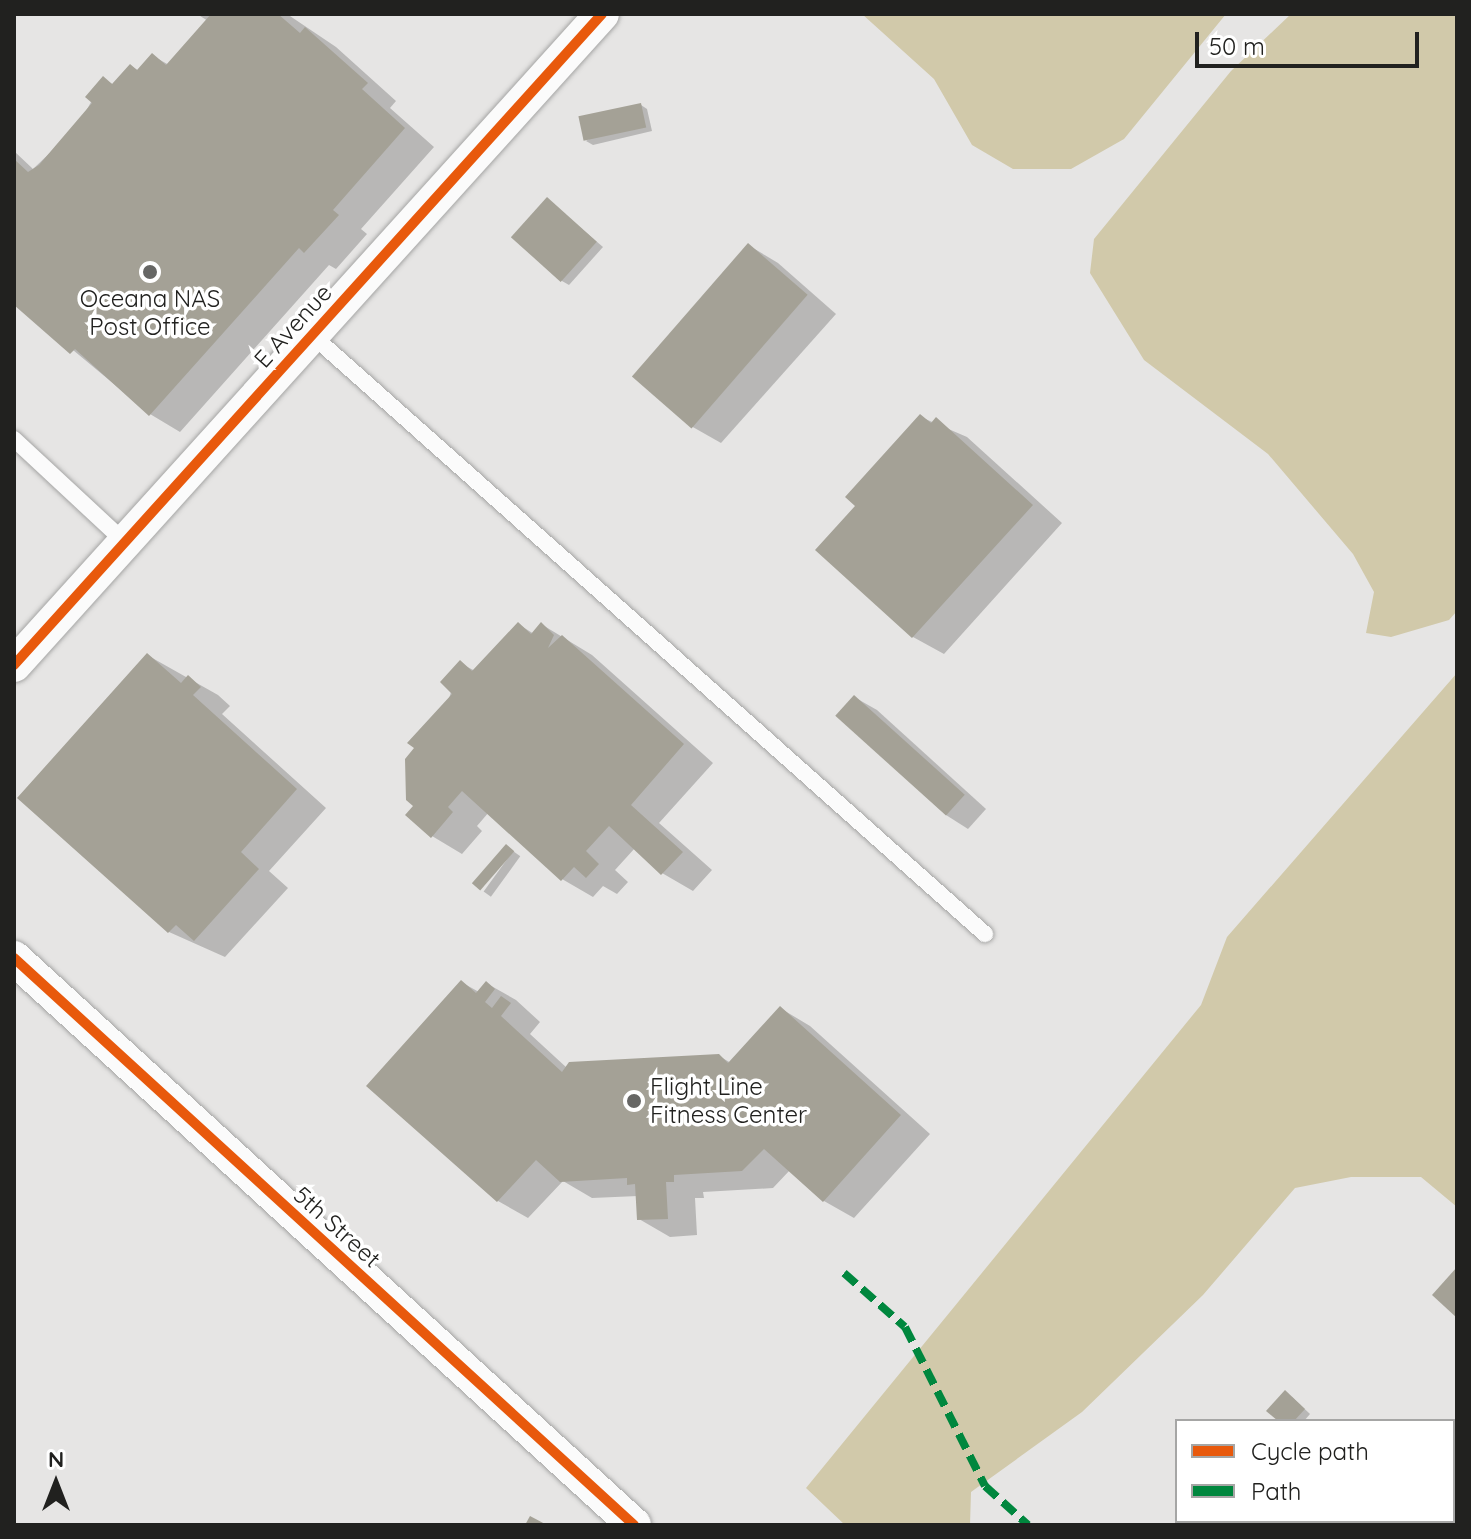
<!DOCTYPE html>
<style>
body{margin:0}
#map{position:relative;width:1471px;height:1539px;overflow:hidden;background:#e6e5e4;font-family:Quicksand,sans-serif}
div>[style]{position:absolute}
.forest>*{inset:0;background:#d1c9aa}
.water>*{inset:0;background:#b7ae88;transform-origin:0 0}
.shadow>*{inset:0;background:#0003;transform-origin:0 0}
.building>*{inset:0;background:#a4a196;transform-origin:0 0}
.roads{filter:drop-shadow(0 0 2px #a5a5a4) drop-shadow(0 0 2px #a5a5a4)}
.lane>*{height:16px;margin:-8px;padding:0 8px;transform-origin:8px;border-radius:8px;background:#fbfbfb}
.street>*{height:34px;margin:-17px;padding:0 17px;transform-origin:17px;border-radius:17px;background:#fbfbfb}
.quiet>*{height:8px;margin-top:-4px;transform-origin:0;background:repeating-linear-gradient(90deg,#00873e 0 16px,transparent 0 24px)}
.cycleway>*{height:10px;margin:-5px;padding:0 5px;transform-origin:5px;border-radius:5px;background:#e8590c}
.dots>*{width:22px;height:22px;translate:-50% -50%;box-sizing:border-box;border:4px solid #fff;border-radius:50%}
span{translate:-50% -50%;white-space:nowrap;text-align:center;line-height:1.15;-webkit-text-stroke:7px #fff;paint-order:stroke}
.poi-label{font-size:24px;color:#21211f}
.left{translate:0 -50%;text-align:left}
.street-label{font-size:24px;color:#21211f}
.frame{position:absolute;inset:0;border:16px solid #21211f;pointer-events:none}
.legend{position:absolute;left:1175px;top:1419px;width:280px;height:104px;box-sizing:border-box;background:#fff;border:2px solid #a6a6a5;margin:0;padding:10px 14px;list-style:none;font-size:24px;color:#21211f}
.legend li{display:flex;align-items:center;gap:16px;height:40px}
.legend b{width:40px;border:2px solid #a6a6a5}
.north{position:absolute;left:16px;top:1443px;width:80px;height:80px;-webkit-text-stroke:6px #fff;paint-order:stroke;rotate:0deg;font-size:22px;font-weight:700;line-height:32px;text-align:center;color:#21211f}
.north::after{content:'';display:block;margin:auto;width:28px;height:36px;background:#21211f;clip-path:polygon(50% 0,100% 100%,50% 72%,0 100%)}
.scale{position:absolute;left:1195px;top:32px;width:224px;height:36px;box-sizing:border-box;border:4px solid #21211f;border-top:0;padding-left:10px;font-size:24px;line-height:28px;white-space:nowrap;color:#21211f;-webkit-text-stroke:6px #fff;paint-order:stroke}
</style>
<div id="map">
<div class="forest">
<div style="clip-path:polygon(862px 14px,1226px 14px,1124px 139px,1071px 169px,1013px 169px,972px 145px,934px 79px)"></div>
<div style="clip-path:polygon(1291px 14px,1457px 14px,1457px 611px,1449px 620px,1391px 637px,1366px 633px,1374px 592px,1353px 554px,1268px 454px,1144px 360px,1090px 273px,1094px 239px,1231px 71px)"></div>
<div style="clip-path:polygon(1457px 673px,1457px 1207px,1421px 1177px,1351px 1177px,1295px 1188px,1203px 1295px,1082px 1412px,971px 1492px,970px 1525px,845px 1525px,806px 1488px,1201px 1005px,1227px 937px)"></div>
</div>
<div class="water">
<div style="left:1252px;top:1521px;width:92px;height:6px"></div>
</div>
<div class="shadow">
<div style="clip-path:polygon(197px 14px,287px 14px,336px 47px,396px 101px,390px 108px,434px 147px,361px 229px,367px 234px,336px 269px,329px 265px,180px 432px,150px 414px,14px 301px,14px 151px,33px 169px,77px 127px,104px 79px,114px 85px,131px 66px,139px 71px,153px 56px,169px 65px,208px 21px)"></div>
<div style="clip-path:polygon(641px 105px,647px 109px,652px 131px,593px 145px,586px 141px)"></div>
<div style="clip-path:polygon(547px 199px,603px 247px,569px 285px,562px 281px)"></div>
<div style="clip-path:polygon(748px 245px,778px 263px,836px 314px,721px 443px,691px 426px)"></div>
<div style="clip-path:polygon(923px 418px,967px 437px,1062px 523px,944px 654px,913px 637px,818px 549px,858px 506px)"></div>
<div style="clip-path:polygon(518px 624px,534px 634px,541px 624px,592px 655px,713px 763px,659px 823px,712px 870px,693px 891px,662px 873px,635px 848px,615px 870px,628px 882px,617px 894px,603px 886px,593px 897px,562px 879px,489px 812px,477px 826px,482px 831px,462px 854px,432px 836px,416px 805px,460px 663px,475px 671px)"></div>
<div style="clip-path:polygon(147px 655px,218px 695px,230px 706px,222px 714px,326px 808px,269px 871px,288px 888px,225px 957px,169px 932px)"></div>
<div style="clip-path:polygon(854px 697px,877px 710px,986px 809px,968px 829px,946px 815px,837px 715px)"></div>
<div style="left:513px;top:851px;width:9px;height:50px;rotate:36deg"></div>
<div style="clip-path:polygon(461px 982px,479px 992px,486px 983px,516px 1000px,540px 1022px,530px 1034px,567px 1068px,719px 1056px,731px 1063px,780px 1008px,810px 1026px,930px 1134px,854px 1218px,824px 1201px,790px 1170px,773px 1188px,703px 1192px,704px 1198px,695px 1198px,697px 1235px,670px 1237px,639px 1219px,638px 1196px,592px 1198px,563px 1181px,528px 1218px,498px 1201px)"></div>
<div style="clip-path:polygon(1292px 1397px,1310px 1414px,1304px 1421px,1281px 1421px)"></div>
<div style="clip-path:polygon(1190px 1521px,1214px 1521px,1210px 1525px)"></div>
</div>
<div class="building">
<div style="clip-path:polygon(211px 14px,278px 14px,300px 33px,305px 27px,368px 83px,362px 89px,405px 128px,333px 210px,339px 215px,304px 253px,299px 248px,149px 416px,75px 349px,70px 354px,14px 305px,14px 159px,28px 172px,39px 165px,92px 103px,85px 97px,103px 76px,112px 84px,130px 64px,137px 70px,152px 53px,166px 65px)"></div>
<div style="left:641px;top:103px;width:25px;height:64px;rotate:78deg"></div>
<div style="left:547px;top:197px;width:67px;height:54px;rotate:42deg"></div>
<div style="left:748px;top:243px;width:79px;height:177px;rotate:41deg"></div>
<div style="clip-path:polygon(920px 414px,931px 423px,936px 417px,1033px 505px,912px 638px,815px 550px,855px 506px,845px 497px)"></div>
<div style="clip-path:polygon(518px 622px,531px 634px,541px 622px,554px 635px,548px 648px,562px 635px,684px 744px,631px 805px,683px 852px,661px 875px,609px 826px,586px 851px,599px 864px,586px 878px,574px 867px,561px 881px,462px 791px,448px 807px,453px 812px,431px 838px,405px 815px,413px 806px,406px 800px,405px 759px,414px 748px,407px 743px,452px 694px,440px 682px,460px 660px,472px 671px)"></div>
<div style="clip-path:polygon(147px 653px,181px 683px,188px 675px,201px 687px,193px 695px,297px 789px,241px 852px,259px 869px,194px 941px,176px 925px,168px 933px,17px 798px)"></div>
<div style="left:854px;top:695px;width:149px;height:28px;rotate:42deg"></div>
<div style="left:506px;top:844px;width:11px;height:52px;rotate:41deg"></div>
<div style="clip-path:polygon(461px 980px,476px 993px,486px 981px,495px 989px,485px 1002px,492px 1008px,501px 996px,511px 1003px,501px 1016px,562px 1072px,569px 1062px,719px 1054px,728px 1063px,780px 1006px,901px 1115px,823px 1202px,764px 1149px,742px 1171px,674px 1175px,674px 1182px,666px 1182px,668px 1219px,637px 1220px,635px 1184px,627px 1185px,627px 1178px,560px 1182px,536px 1160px,497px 1202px,366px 1086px)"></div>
<div style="clip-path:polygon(1457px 1267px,1457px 1318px,1432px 1295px)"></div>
<div style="clip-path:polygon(1285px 1390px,1305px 1409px,1294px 1421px,1278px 1421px,1266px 1411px)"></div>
<div style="clip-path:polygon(530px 1516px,547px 1525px,525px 1525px)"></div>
</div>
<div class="roads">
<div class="lane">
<div style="left:312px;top:335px;width:901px;rotate:41.67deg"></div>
<div style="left:14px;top:439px;width:151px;rotate:42.9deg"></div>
</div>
<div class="street">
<div style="left:14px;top:665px;width:877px;rotate:-47.91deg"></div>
<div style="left:14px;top:958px;width:840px;rotate:42.44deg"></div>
</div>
</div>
<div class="quiet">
<div style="left:844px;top:1273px;width:81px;rotate:41.5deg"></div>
<div style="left:905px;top:1327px;width:178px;rotate:63.3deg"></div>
<div style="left:985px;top:1486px;width:58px;rotate:42.2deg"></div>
</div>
<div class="cycleway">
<div style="left:14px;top:665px;width:877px;rotate:-47.91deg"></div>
<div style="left:14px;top:958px;width:840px;rotate:42.44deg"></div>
</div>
<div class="dots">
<div style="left:150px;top:272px;background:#666664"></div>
<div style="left:634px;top:1101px;background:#666664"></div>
</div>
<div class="poi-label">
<span style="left:150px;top:313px">Oceana NAS<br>Post Office</span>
<span class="left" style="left:650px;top:1101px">Flight Line<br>Fitness Center</span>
</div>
<div class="street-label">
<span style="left:293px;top:326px;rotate:-48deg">E Avenue</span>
<span style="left:337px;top:1227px;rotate:42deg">5th Street</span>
</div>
<div class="frame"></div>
<ul class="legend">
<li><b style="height:10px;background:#e8590c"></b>Cycle path</li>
<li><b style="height:10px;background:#00873e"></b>Path</li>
</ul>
<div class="north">N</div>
<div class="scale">50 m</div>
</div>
